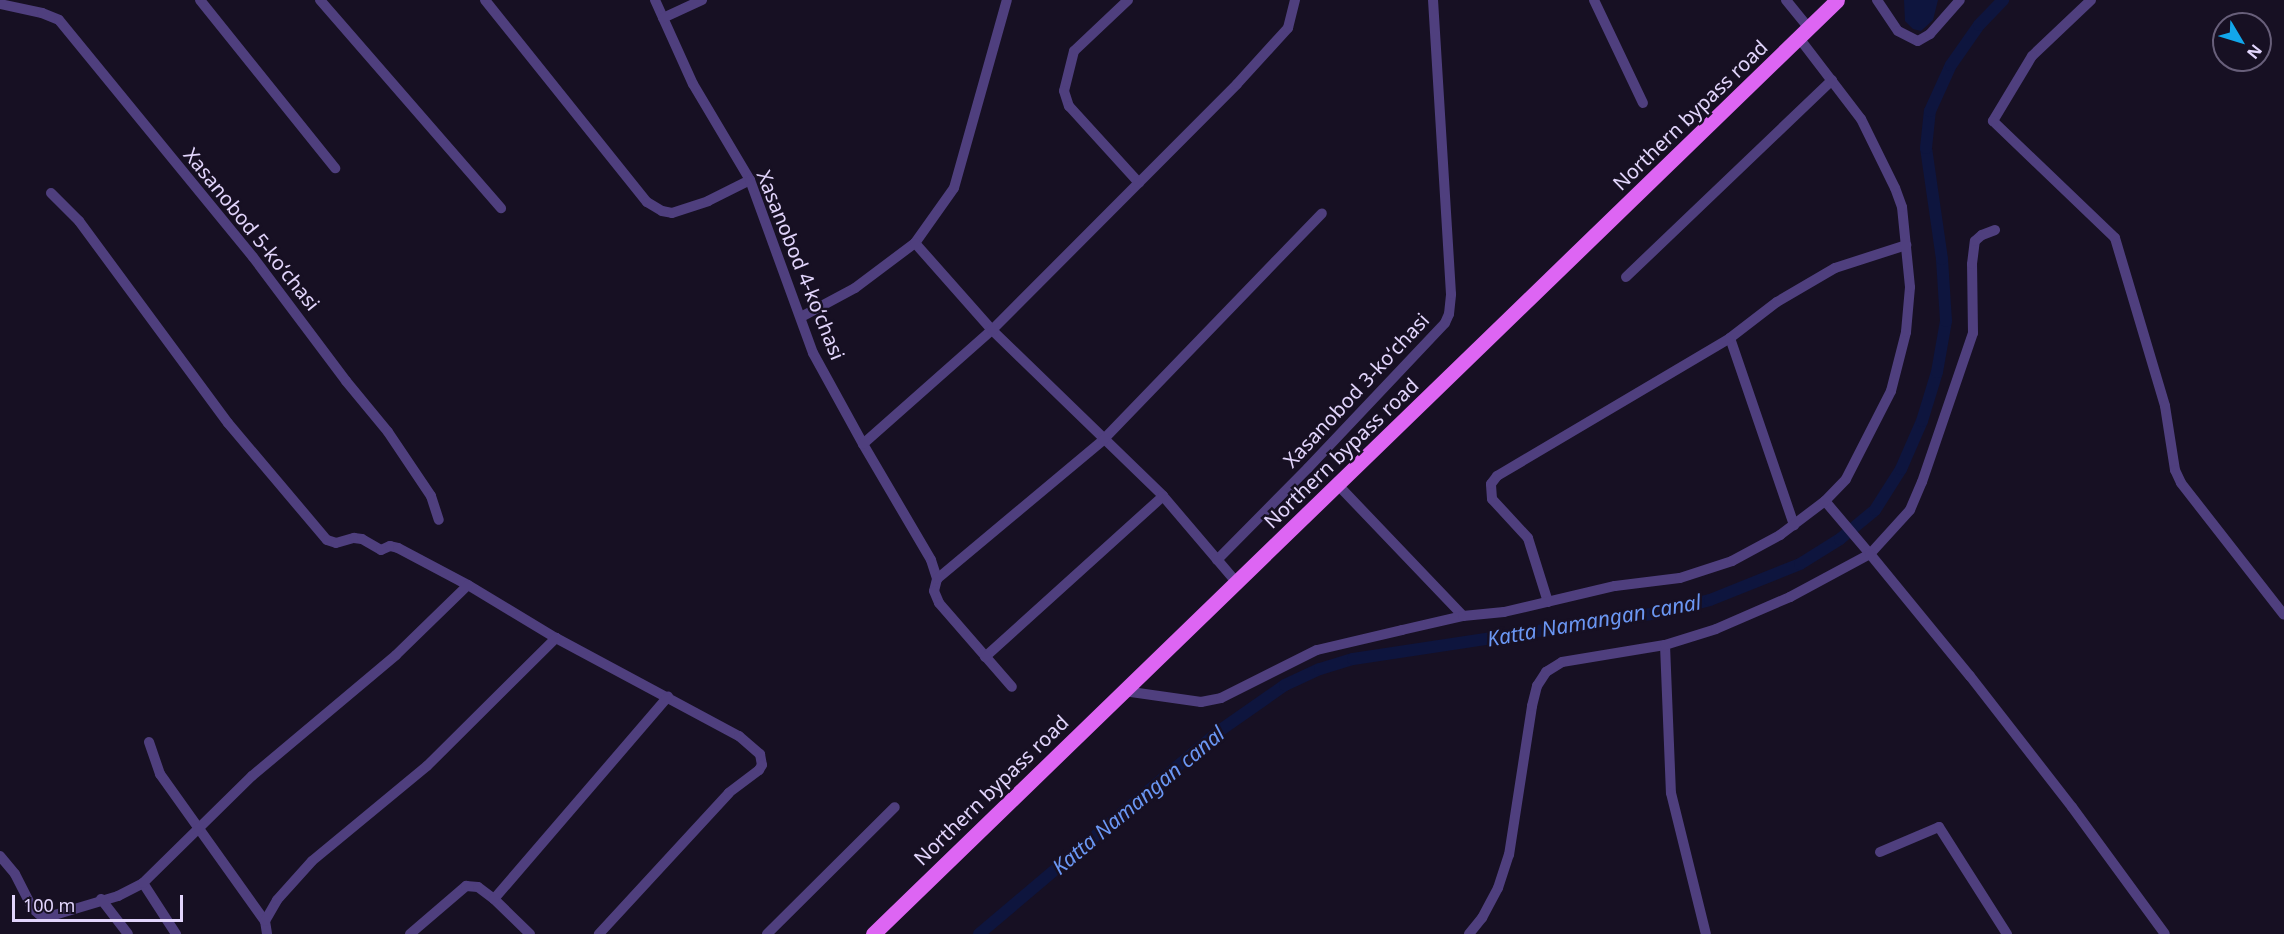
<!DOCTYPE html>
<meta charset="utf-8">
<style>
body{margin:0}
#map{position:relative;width:2284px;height:934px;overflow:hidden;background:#171023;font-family:"Noto Sans",sans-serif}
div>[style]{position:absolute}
.water>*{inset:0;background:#0e153e}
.canal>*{height:12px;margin:-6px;padding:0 6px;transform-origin:6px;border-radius:6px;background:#0e153e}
.minor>*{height:10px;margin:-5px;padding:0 5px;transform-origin:5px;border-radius:5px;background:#4f3f7e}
.primary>*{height:15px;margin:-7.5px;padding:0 7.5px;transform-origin:7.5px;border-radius:7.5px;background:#dd65f3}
span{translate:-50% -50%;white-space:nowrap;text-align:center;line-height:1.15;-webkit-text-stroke:5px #171023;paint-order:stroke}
.street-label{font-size:20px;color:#e2d5fc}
.water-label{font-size:21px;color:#6b97f4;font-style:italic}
.north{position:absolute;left:2212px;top:12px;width:60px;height:60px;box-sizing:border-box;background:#171023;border:2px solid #685f7a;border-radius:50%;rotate:128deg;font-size:16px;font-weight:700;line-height:24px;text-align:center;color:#e2d5fc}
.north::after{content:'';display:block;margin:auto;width:21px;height:27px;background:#12a7eb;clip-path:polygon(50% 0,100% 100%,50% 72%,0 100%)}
.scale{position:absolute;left:12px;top:895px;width:171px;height:27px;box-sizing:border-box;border:3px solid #e2d5fc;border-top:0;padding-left:8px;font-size:18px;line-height:21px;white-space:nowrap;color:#e2d5fc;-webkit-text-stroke:4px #171023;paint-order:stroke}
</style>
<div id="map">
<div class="water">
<div style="clip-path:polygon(1904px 0,1938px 0,1933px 20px,1921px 31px,1913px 29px,1905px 21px)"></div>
</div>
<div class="canal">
<div style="left:979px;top:934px;width:318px;rotate:-40.2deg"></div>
<div style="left:1222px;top:729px;width:77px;rotate:-34.9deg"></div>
<div style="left:1285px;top:685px;width:38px;rotate:-25deg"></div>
<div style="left:1320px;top:669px;width:34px;rotate:-17deg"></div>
<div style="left:1353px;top:659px;width:313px;rotate:-8.6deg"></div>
<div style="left:1662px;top:612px;width:49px;rotate:-14deg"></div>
<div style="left:1710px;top:600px;width:97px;rotate:-21.8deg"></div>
<div style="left:1800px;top:564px;width:47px;rotate:-32deg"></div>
<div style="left:1840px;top:539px;width:45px;rotate:-39.6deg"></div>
<div style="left:1875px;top:510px;width:49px;rotate:-57.6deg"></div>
<div style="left:1901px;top:469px;width:52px;rotate:-66.4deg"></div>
<div style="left:1922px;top:421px;width:51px;rotate:-73deg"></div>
<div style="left:1937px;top:372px;width:52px;rotate:-80deg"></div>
<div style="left:1946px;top:321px;width:62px;rotate:-93.7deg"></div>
<div style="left:1942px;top:259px;width:112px;rotate:-98.2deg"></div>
<div style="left:1926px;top:148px;width:37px;rotate:-84deg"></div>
<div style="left:1930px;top:111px;width:51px;rotate:-65.5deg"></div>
<div style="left:1951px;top:65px;width:49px;rotate:-55deg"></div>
<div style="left:1979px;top:25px;width:35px;rotate:-46deg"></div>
</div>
<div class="minor">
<div style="left:200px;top:0;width:216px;rotate:51.2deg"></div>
<div style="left:320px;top:0;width:276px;rotate:49deg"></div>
<div style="left:485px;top:0;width:259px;rotate:51.3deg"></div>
<div style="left:647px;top:202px;width:17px;rotate:31deg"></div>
<div style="left:662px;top:211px;width:10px;rotate:11deg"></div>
<div style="left:672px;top:213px;width:38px;rotate:-18deg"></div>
<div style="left:708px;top:201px;width:47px;rotate:-26.6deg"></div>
<div style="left:655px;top:0;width:92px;rotate:65.7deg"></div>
<div style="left:693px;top:84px;width:112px;rotate:59.3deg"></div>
<div style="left:750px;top:180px;width:184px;rotate:70deg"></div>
<div style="left:813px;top:353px;width:104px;rotate:61.2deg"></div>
<div style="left:863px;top:444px;width:134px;rotate:59.6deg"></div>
<div style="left:931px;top:560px;width:20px;rotate:72deg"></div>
<div style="left:937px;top:579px;width:12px;rotate:104deg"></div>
<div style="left:934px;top:591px;width:13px;rotate:67deg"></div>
<div style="left:939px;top:603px;width:111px;rotate:49deg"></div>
<div style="left:1128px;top:0;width:74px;rotate:136.6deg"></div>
<div style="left:1074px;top:51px;width:41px;rotate:104deg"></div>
<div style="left:1064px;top:91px;width:16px;rotate:72deg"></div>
<div style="left:1069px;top:106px;width:104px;rotate:47.7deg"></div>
<div style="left:1594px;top:0;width:114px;rotate:64.6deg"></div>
<div style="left:1786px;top:0;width:36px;rotate:51deg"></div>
<div style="left:1877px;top:0;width:37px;rotate:56deg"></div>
<div style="left:1898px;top:31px;width:22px;rotate:27deg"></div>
<div style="left:1918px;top:41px;width:14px;rotate:-30deg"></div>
<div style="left:1930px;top:34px;width:45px;rotate:-48.6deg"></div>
<div style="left:2091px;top:0;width:81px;rotate:136.5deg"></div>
<div style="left:2032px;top:56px;width:76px;rotate:121deg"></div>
<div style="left:1993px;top:121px;width:169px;rotate:43.8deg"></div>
<div style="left:2115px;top:238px;width:175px;rotate:73.4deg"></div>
<div style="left:2165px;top:406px;width:65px;rotate:81.1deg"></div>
<div style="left:2175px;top:470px;width:14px;rotate:65deg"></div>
<div style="left:2181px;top:483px;width:167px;rotate:52deg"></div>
<div style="left:0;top:4px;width:43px;rotate:12.1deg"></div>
<div style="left:42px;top:13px;width:18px;rotate:22deg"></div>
<div style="left:59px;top:20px;width:306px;rotate:50.7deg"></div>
<div style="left:253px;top:257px;width:155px;rotate:53.1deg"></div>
<div style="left:346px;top:381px;width:66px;rotate:50.5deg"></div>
<div style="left:388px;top:432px;width:77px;rotate:56.1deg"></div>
<div style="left:431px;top:496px;width:25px;rotate:72deg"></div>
<div style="left:663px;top:18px;width:43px;rotate:-24.8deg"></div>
<div style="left:51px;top:193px;width:40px;rotate:45deg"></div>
<div style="left:79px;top:221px;width:251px;rotate:53.6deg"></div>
<div style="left:228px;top:423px;width:153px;rotate:49.8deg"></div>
<div style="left:327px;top:540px;width:9px;rotate:18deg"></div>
<div style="left:336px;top:543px;width:19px;rotate:-16deg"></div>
<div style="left:354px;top:538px;width:8px;rotate:7deg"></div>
<div style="left:362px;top:539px;width:22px;rotate:30deg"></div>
<div style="left:381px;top:550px;width:10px;rotate:-24deg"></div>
<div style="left:390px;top:546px;width:8px;rotate:14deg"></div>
<div style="left:398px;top:548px;width:79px;rotate:27.9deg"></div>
<div style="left:468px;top:585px;width:103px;rotate:31.1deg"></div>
<div style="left:556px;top:638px;width:208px;rotate:28.2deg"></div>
<div style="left:739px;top:736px;width:28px;rotate:41deg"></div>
<div style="left:760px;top:754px;width:11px;rotate:80deg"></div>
<div style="left:762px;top:765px;width:6px;rotate:121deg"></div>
<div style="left:759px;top:770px;width:38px;rotate:143deg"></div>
<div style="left:729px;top:793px;width:192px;rotate:132.7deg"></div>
<div style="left:915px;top:243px;width:67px;rotate:-54.7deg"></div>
<div style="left:954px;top:188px;width:195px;rotate:-74.3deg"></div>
<div style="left:1626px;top:277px;width:285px;rotate:-43.7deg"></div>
<div style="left:801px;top:317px;width:61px;rotate:-28.2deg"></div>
<div style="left:855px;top:288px;width:75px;rotate:-36.9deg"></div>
<div style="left:915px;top:243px;width:116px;rotate:48.5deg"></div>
<div style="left:992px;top:330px;width:238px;rotate:44.1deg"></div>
<div style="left:1730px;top:338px;width:198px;rotate:71.1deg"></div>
<div style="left:863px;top:444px;width:172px;rotate:-41.5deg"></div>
<div style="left:992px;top:330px;width:347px;rotate:-45.1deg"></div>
<div style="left:1237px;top:84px;width:76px;rotate:-47.7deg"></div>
<div style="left:1288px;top:28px;width:29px;rotate:-76deg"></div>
<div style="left:1338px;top:485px;width:181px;rotate:46.3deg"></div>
<div style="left:1825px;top:501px;width:70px;rotate:49.7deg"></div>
<div style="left:1870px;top:554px;width:59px;rotate:-47.7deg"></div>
<div style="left:1910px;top:510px;width:30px;rotate:-67deg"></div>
<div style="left:1922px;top:482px;width:157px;rotate:-71.1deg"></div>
<div style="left:1973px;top:333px;width:69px;rotate:-90.8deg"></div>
<div style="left:1972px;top:264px;width:23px;rotate:-83deg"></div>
<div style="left:1975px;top:241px;width:9px;rotate:-41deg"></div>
<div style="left:1982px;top:235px;width:14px;rotate:-21deg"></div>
<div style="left:1217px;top:560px;width:129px;rotate:-45.3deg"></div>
<div style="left:1308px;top:468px;width:199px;rotate:-46.6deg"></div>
<div style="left:1445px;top:323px;width:10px;rotate:-66deg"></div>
<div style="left:1449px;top:314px;width:20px;rotate:-84deg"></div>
<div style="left:1451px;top:294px;width:295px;rotate:-93.5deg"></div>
<div style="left:937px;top:579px;width:217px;rotate:-39.9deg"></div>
<div style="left:1103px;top:440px;width:315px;rotate:-46deg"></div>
<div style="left:1548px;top:602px;width:67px;rotate:-107.4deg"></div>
<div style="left:1528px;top:538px;width:53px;rotate:-132.7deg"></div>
<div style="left:1492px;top:499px;width:15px;rotate:-94deg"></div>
<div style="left:1491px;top:484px;width:10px;rotate:-53deg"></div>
<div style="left:1497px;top:476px;width:271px;rotate:-30.6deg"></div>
<div style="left:1730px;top:338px;width:59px;rotate:-37.5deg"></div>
<div style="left:1777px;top:302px;width:67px;rotate:-30.4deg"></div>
<div style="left:1835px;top:268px;width:75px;rotate:-17.9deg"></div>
<div style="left:1665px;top:645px;width:148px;rotate:87.7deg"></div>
<div style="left:1671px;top:793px;width:145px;rotate:76.1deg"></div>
<div style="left:985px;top:657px;width:240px;rotate:-42.1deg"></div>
<div style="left:1163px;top:496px;width:114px;rotate:49.6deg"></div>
<div style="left:1124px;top:691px;width:78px;rotate:8.1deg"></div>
<div style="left:1201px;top:702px;width:20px;rotate:-11deg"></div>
<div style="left:1221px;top:698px;width:107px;rotate:-26.6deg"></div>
<div style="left:1317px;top:650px;width:87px;rotate:-13.2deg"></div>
<div style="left:1402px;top:630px;width:63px;rotate:-12.9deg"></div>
<div style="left:1463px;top:616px;width:41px;rotate:-5.6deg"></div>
<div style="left:1504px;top:612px;width:114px;rotate:-13.2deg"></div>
<div style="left:1615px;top:586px;width:65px;rotate:-7deg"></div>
<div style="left:1680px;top:578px;width:55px;rotate:-18.1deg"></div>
<div style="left:1732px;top:561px;width:55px;rotate:-28.4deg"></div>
<div style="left:1780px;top:535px;width:56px;rotate:-37.1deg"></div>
<div style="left:1825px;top:501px;width:30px;rotate:-46deg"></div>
<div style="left:1846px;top:479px;width:99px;rotate:-62.9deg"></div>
<div style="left:1891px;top:391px;width:61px;rotate:-75.7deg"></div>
<div style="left:1906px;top:332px;width:45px;rotate:-84.9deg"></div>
<div style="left:1910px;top:287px;width:80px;rotate:-95.7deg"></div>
<div style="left:1902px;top:207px;width:20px;rotate:-110deg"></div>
<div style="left:1895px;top:188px;width:77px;rotate:-116.2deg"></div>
<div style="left:1861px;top:119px;width:102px;rotate:-127.4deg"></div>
<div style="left:149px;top:742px;width:34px;rotate:71deg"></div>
<div style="left:160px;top:774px;width:181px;rotate:54.5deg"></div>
<div style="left:265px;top:921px;width:13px;rotate:81deg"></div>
<div style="left:1880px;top:852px;width:64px;rotate:-23deg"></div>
<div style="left:1939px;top:827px;width:127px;rotate:57.6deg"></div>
<div style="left:0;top:856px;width:23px;rotate:50deg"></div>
<div style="left:15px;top:874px;width:39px;rotate:63deg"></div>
<div style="left:33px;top:909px;width:8px;rotate:40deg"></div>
<div style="left:39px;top:914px;width:12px;rotate:9deg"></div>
<div style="left:51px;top:916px;width:70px;rotate:-16.6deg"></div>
<div style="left:118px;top:896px;width:28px;rotate:-27deg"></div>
<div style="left:143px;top:883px;width:61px;rotate:57.1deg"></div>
<div style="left:143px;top:883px;width:153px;rotate:-44.5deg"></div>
<div style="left:252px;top:776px;width:188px;rotate:-40deg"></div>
<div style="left:396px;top:655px;width:100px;rotate:-44.2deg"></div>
<div style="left:101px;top:899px;width:44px;rotate:52.4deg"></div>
<div style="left:265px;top:921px;width:24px;rotate:-60deg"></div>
<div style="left:277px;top:900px;width:52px;rotate:-48.1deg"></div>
<div style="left:312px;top:861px;width:149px;rotate:-39.6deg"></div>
<div style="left:427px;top:766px;width:182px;rotate:-44.8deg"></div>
<div style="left:410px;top:934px;width:74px;rotate:-40.6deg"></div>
<div style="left:466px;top:886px;width:12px;rotate:5deg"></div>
<div style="left:478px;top:887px;width:20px;rotate:37deg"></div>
<div style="left:530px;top:934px;width:50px;rotate:-135.8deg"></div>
<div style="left:494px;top:899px;width:267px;rotate:-49.3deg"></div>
<div style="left:767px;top:934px;width:180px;rotate:-44.8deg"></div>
<div style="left:1469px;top:934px;width:21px;rotate:-51deg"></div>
<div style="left:1482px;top:918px;width:34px;rotate:-62deg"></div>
<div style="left:1498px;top:888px;width:35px;rotate:-72deg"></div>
<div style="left:1509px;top:855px;width:151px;rotate:-81.2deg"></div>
<div style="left:1532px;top:706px;width:21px;rotate:-76deg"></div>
<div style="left:1537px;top:686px;width:17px;rotate:-57deg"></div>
<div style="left:1546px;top:672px;width:19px;rotate:-32deg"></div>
<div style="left:1562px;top:662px;width:104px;rotate:-9.4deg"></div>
<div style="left:1665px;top:645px;width:53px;rotate:-17.4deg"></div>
<div style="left:1716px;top:629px;width:81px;rotate:-23.4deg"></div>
<div style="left:1790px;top:597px;width:91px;rotate:-28.3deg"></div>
<div style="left:1870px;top:554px;width:158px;rotate:50.7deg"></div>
<div style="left:1970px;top:676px;width:166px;rotate:52.1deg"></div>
<div style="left:2072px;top:807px;width:157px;rotate:53.8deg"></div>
</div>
<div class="primary">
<div style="left:873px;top:934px;width:1342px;rotate:-44.09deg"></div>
</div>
<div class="street-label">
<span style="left:1690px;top:115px;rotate:-44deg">Northern bypass road</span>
<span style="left:252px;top:229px;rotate:51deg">Xasanobod 5-koʻchasi</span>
<span style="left:801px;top:265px;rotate:68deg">Xasanobod 4-koʻchasi</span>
<span style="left:1356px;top:390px;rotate:-47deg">Xasanobod 3-koʻchasi</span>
<span style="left:1341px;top:453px;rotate:-44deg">Northern bypass road</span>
<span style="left:991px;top:790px;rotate:-44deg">Northern bypass road</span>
</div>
<div class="water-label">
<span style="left:1594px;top:620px;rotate:-10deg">Katta Namangan canal</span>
<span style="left:1138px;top:800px;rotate:-40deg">Katta Namangan canal</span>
</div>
<div class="north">N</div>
<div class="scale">100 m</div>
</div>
